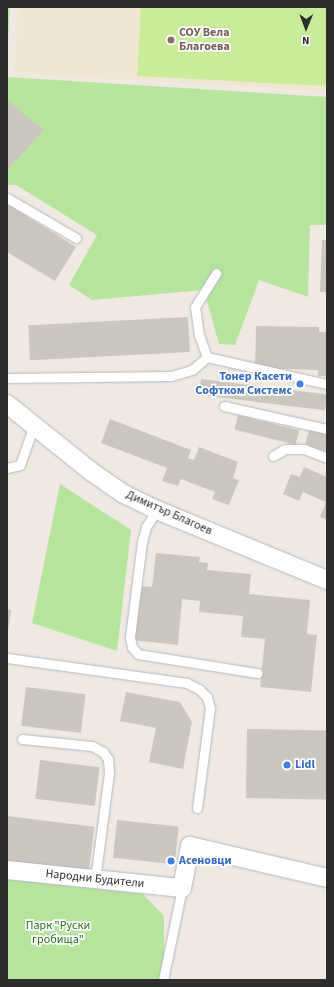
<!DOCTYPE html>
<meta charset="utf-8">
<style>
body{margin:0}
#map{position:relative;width:334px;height:987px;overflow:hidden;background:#efe9e1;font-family:"Source Sans 3",sans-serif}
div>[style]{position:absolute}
.education>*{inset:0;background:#f0e6d1}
.green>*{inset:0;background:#b6e59e}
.pitch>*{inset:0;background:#c9ec9a}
.building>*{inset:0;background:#cbc7bf;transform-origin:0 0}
.roads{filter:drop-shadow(0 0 1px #b4b7c1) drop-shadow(0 0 1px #b4b7c1)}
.service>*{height:9px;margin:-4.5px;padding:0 4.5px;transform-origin:4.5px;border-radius:4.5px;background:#fff}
.minor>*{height:18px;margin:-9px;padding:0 9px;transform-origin:9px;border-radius:9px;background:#fff}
.dots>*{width:11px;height:11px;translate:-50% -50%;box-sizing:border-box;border:2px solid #fff;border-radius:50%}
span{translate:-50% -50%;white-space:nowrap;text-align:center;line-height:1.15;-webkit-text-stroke:3.5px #fff;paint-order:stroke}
.education-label{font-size:12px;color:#785e54;font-weight:700}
.left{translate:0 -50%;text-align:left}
.shop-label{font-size:12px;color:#366cbe;font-weight:700}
.right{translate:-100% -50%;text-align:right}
.street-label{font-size:12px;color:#2e2e2e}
.park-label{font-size:12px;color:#2c6e1b}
.frame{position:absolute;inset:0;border:8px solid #2e2e2e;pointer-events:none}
.north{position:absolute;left:286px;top:8px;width:40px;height:40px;-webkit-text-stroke:3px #fff;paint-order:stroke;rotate:181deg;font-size:11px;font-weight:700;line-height:16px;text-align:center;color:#2e2e2e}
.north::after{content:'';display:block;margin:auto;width:14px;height:18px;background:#2e2e2e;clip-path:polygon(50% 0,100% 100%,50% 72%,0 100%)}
</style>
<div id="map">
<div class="education">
<div style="clip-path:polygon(18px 7px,327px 7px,327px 91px,14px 73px)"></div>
</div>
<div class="green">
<div style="clip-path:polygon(7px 7px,10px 7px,7px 57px)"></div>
<div style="clip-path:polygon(7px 77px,327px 97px,327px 225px,310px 225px,308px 297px,259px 280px,235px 345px,219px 344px,204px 290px,92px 300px,69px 285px,97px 235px,16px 185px,7px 185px)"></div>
<div style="clip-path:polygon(60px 484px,131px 530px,117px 651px,32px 623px)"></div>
<div style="clip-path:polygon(7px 879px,143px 894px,164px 916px,164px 966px,160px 980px,7px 980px)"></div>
</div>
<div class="pitch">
<div style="clip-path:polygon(141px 7px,327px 7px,327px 86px,137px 76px)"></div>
</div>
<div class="building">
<div style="clip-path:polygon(7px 100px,44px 130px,7px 170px)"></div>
<div style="clip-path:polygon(7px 204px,76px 247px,55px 281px,7px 252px)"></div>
<div style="clip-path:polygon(322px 240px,327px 240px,327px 292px,320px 292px)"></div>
<div style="left:188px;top:317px;width:35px;height:160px;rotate:87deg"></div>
<div style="clip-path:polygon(256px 326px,319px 327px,319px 332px,327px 332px,327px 376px,318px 376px,318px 370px,255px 368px)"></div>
<div style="left:201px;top:379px;width:127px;height:16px;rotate:7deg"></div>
<div style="left:238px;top:415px;width:63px;height:15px;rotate:14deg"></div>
<div style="clip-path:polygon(110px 419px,191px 450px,188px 458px,194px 460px,199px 447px,238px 462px,233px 478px,239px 480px,229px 505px,212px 499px,215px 492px,181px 479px,178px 486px,162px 481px,167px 468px,101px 443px)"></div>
<div style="clip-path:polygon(310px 428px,327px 433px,327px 452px,305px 444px)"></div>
<div style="clip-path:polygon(304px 467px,327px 477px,327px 520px,320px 517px,326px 502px,303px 492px,299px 501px,283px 494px,291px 474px,300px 477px)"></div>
<div style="clip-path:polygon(156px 553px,200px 557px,199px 562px,208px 563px,207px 570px,251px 574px,249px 594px,310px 600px,307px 634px,317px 635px,311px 692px,260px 687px,265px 639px,241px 637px,243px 616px,199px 612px,200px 601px,182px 599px,178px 645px,132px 640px,137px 586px,152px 587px)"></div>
<div style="clip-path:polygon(7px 609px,11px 610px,8px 632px,7px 632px)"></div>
<div style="left:26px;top:687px;width:60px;height:39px;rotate:7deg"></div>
<div style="clip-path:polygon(126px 692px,180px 702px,192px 722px,183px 769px,149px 762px,156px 728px,120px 721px)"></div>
<div style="left:247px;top:729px;width:80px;height:69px;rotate:1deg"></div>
<div style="left:40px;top:760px;width:60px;height:39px;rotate:7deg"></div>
<div style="left:7px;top:816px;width:88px;height:46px;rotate:7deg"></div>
<div style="left:117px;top:820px;width:62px;height:38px;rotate:6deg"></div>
</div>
<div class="roads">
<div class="service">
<div style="left:7px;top:198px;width:80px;rotate:30.1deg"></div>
<div style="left:207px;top:357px;width:123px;rotate:12.7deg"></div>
<div style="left:7px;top:378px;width:164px;rotate:-0.7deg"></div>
<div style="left:171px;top:376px;width:22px;rotate:-16deg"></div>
<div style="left:192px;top:370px;width:20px;rotate:-41deg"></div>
<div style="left:207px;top:357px;width:23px;rotate:-110deg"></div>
<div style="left:199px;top:335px;width:28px;rotate:-98deg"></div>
<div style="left:195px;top:307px;width:40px;rotate:-58deg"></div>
<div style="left:224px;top:406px;width:106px;rotate:12.6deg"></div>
<div style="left:273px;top:456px;width:14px;rotate:-30deg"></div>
<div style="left:285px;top:449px;width:19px"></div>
<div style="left:304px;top:449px;width:25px;rotate:21deg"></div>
<div style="left:7px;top:468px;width:13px;rotate:-13deg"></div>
<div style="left:20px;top:465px;width:42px;rotate:-70.7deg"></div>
<div style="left:157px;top:510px;width:20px;rotate:123deg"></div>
<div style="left:146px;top:527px;width:16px;rotate:105deg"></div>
<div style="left:142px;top:542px;width:96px;rotate:97.2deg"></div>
<div style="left:130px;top:637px;width:10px;rotate:79deg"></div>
<div style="left:132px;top:647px;width:9px;rotate:49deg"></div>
<div style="left:138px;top:654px;width:121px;rotate:9.1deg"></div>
<div style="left:7px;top:658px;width:182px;rotate:7.9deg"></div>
<div style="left:187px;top:683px;width:13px;rotate:27deg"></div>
<div style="left:199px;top:689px;width:11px;rotate:45deg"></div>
<div style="left:207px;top:697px;width:11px;rotate:75deg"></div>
<div style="left:210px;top:708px;width:101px;rotate:97.4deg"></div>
<div style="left:22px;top:739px;width:70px;rotate:5.7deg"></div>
<div style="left:92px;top:746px;width:13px;rotate:29deg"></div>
<div style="left:103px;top:752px;width:9px;rotate:54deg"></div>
<div style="left:108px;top:759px;width:14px;rotate:86deg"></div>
<div style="left:109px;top:773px;width:107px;rotate:97.5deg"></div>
<div style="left:163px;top:980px;width:94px;rotate:-78.3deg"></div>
</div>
<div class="minor">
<div style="left:7px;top:404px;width:109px;rotate:38.7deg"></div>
<div style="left:92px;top:472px;width:39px;rotate:35deg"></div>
<div style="left:124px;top:494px;width:37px;rotate:26deg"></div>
<div style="left:157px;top:510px;width:184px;rotate:22.4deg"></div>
<div style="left:7px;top:870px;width:176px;rotate:5.9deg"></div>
<div style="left:182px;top:888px;width:43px;rotate:-79.2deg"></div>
<div style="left:190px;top:846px;width:141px;rotate:13.1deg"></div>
</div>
</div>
<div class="dots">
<div style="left:171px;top:40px;background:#8d6e63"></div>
<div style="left:300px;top:384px;background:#3f7fe0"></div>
<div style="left:287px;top:765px;background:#3f7fe0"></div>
<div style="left:171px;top:861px;background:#3f7fe0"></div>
</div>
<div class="education-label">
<span class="left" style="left:179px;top:40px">СОУ Вела<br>Благоева</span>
</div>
<div class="shop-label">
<span class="right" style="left:292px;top:384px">Тонер Касети<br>Софтком Системс</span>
<span class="left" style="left:295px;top:765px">Lidl</span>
<span class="left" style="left:179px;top:861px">Асеновци</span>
</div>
<div class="street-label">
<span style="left:169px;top:513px;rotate:24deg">Димитър Благоев</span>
<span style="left:95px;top:879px;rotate:6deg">Народни Будители</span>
</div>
<div class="park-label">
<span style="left:58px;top:933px">Парк "Руски<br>гробища"</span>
</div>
<div class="frame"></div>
<div class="north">N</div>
</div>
